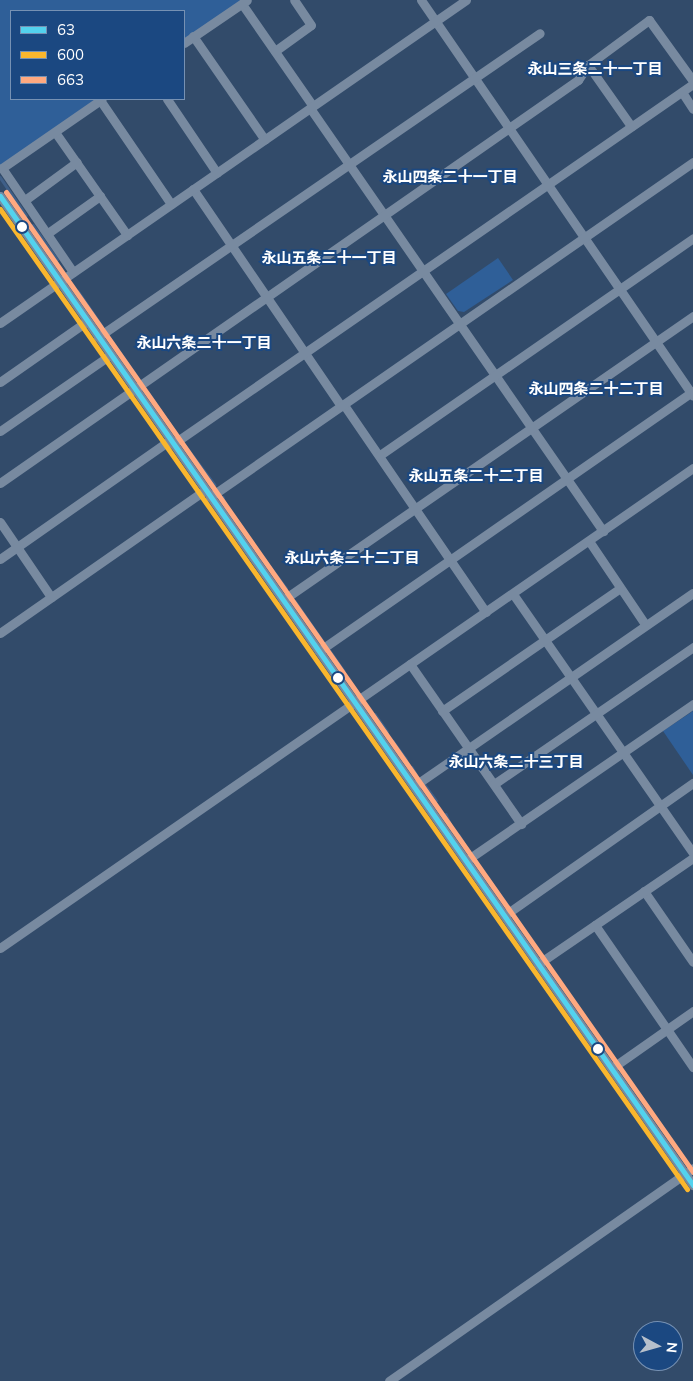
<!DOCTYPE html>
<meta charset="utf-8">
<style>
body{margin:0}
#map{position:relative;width:693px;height:1381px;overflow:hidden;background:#324b6a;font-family:Mulish,"Noto Sans JP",sans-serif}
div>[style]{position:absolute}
.green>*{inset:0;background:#2f5f98}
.stream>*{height:2.5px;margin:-1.25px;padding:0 1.25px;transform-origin:1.25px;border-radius:1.25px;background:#3f5f88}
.minor>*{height:9px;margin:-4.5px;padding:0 4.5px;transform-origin:4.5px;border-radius:4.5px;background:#788aa0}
.bus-1>*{height:5px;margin:-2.5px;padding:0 2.5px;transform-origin:2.5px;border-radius:2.5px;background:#53d2ee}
.bus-2>*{height:5px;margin:-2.5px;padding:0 2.5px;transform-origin:2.5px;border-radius:2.5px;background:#fab62d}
.bus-3>*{height:5px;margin:-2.5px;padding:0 2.5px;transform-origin:2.5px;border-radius:2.5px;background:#ffa980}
.dots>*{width:14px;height:14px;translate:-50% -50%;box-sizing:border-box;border:2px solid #1b4881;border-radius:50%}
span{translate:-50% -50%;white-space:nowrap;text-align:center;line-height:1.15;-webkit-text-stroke:4px #1b4881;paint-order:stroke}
.neighbourhood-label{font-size:15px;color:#fff;font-weight:700}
.legend{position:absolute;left:10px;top:10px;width:175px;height:90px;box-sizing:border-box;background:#1b4881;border:1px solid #7691b3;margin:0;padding:6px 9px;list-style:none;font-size:15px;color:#fff}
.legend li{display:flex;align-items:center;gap:10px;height:25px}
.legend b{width:25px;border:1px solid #7691b3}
.north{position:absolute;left:633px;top:1321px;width:50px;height:50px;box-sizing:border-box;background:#1b4881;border:1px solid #7691b3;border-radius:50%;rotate:96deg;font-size:14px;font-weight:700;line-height:20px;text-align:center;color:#fff}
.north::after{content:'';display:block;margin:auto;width:18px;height:22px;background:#b7c0cb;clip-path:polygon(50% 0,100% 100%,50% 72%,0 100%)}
</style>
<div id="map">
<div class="green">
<div style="clip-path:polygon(0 0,242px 0,184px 41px,184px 11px,11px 11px,11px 99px,101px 99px,0 169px)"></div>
<div style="clip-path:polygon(498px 258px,513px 280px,464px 312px,458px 311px,446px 294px)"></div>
<div style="clip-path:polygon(693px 711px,693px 775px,663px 731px)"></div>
</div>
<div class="stream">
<div style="left:0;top:177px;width:46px;rotate:55.6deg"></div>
<div style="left:33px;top:225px;width:42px;rotate:54.8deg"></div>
<div style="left:78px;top:291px;width:42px;rotate:55.6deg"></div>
<div style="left:110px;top:338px;width:49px;rotate:55deg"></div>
<div style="left:148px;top:392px;width:50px;rotate:55.7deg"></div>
<div style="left:184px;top:444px;width:51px;rotate:52.9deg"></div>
<div style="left:223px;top:497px;width:11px;rotate:75deg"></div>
<div style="left:226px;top:508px;width:100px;rotate:53.1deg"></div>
<div style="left:295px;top:601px;width:47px;rotate:55.3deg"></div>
<div style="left:330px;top:651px;width:24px;rotate:55deg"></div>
<div style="left:375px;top:714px;width:21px;rotate:55deg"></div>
<div style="left:393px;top:741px;width:22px;rotate:54deg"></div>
<div style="left:412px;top:767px;width:8px;rotate:60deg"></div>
<div style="left:425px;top:785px;width:19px;rotate:54deg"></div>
<div style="left:446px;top:814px;width:12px;rotate:66deg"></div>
<div style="left:459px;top:835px;width:16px;rotate:60deg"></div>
<div style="left:477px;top:863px;width:51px;rotate:53.8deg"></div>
<div style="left:515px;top:916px;width:41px;rotate:55.9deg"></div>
<div style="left:552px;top:970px;width:14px;rotate:56deg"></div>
<div style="left:565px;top:989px;width:17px;rotate:54deg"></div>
<div style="left:580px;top:1010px;width:22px;rotate:56deg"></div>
<div style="left:597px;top:1035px;width:5px;rotate:53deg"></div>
<div style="left:606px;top:1047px;width:9px;rotate:58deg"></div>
<div style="left:624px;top:1072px;width:22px;rotate:56deg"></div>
<div style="left:642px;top:1098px;width:13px;rotate:58deg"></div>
<div style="left:657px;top:1119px;width:19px;rotate:55deg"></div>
<div style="left:673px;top:1143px;width:15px;rotate:53deg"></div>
</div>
<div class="minor">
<div style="left:421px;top:0;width:480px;rotate:55.5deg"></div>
<div style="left:242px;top:4px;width:124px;rotate:55.2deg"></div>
<div style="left:193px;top:36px;width:126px;rotate:55.3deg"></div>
<div style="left:184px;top:43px;width:76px;rotate:-34.3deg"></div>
<div style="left:275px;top:51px;width:44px;rotate:-35.8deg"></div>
<div style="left:311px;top:25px;width:30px;rotate:-124deg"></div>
<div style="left:588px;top:65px;width:75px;rotate:54.8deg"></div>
<div style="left:682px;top:92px;width:20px;rotate:57deg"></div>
<div style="left:167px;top:99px;width:89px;rotate:56deg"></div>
<div style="left:100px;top:100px;width:126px;rotate:55.7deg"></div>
<div style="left:310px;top:108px;width:515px;rotate:55.29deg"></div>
<div style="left:55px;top:132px;width:126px;rotate:55deg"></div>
<div style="left:193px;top:189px;width:263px;rotate:55.7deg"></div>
<div style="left:0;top:196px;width:1208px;rotate:54.98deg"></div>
<div style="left:25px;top:200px;width:64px;rotate:-36.2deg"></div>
<div style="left:48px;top:233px;width:64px;rotate:-35.4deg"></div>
<div style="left:73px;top:272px;width:126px;rotate:-124.3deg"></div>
<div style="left:2px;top:168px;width:121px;rotate:-34.6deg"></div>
<div style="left:0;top:323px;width:567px;rotate:-34.73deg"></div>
<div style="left:98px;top:337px;width:536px;rotate:-34.52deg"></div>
<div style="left:0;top:382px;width:106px;rotate:-35deg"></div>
<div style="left:344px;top:405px;width:251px;rotate:55.6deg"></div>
<div style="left:0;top:431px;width:134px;rotate:-34.6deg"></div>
<div style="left:173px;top:444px;width:632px;rotate:-34.7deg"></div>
<div style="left:380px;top:455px;width:381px;rotate:-34.7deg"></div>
<div style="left:0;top:483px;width:705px;rotate:-34.89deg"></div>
<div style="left:578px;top:80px;width:18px;rotate:-56deg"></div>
<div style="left:588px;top:65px;width:76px;rotate:-36.4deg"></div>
<div style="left:649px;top:20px;width:75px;rotate:54.2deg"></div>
<div style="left:210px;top:497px;width:588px;rotate:-34.74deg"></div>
<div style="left:0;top:522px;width:91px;rotate:55.8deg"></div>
<div style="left:589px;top:541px;width:100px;rotate:56deg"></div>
<div style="left:0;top:559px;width:208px;rotate:-35deg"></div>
<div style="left:513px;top:594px;width:315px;rotate:55.2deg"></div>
<div style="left:283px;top:600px;width:499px;rotate:-34.7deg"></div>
<div style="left:0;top:633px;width:250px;rotate:-34.9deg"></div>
<div style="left:319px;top:651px;width:455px;rotate:-34.8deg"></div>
<div style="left:410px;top:664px;width:195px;rotate:55.2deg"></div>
<div style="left:442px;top:711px;width:216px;rotate:-34.6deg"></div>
<div style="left:494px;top:784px;width:242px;rotate:-34.5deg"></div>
<div style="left:414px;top:786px;width:339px;rotate:-34.7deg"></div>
<div style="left:467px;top:860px;width:275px;rotate:-34.6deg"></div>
<div style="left:644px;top:891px;width:86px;rotate:55.4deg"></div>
<div style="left:505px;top:915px;width:230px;rotate:-35.1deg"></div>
<div style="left:595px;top:925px;width:173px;rotate:55.4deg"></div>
<div style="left:0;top:948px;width:843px;rotate:-34.71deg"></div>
<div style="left:538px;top:964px;width:188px;rotate:-34.4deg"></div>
<div style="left:612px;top:1068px;width:99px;rotate:-35.1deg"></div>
<div style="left:389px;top:1381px;width:371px;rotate:-35deg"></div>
</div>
<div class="bus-1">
<div style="left:0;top:196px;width:1208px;rotate:54.98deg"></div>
</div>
<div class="bus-2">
<div style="left:0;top:209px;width:1197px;rotate:54.97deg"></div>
</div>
<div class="bus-3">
<div style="left:6px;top:192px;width:1197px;rotate:54.97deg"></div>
</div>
<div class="dots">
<div style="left:22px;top:227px;background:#fff"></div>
<div style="left:338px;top:678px;background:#fff"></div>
<div style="left:598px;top:1049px;background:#fff"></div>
</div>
<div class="neighbourhood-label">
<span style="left:595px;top:69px">永山三条二十一丁目</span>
<span style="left:450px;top:177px">永山四条二十一丁目</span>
<span style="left:329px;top:258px">永山五条二十一丁目</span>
<span style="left:204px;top:343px">永山六条二十一丁目</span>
<span style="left:596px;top:389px">永山四条二十二丁目</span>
<span style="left:476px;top:476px">永山五条二十二丁目</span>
<span style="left:352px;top:558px">永山六条二十二丁目</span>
<span style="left:516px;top:762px">永山六条二十三丁目</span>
</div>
<ul class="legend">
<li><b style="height:6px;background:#53d2ee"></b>63</li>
<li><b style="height:6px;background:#fab62d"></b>600</li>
<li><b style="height:6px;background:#ffa980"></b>663</li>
</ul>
<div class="north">N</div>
</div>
